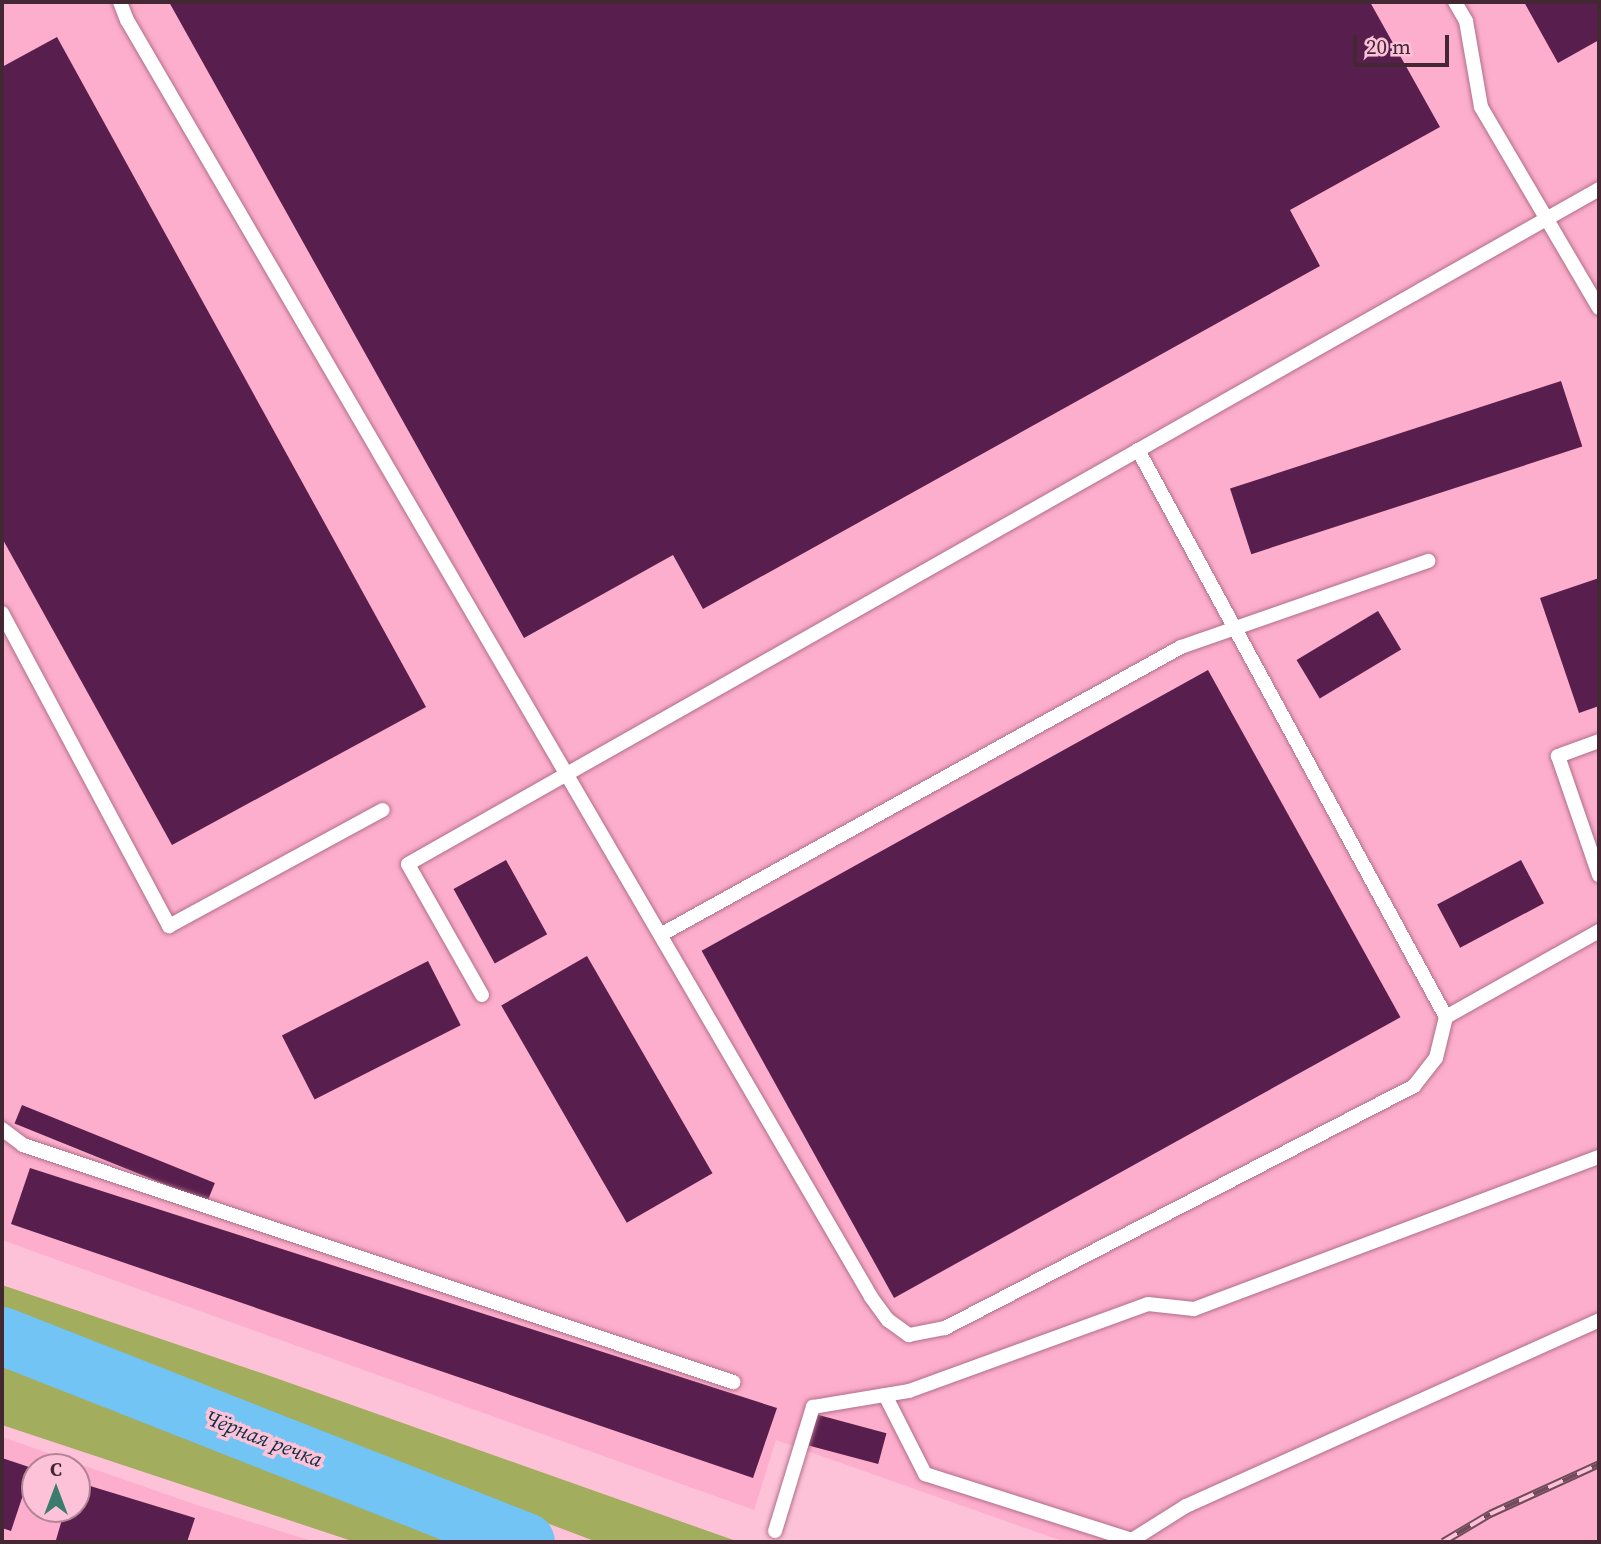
<!DOCTYPE html>
<meta charset="utf-8">
<style>
body{margin:0}
#map{position:relative;width:1601px;height:1544px;overflow:hidden;background:#fdc2d8;font-family:"Source Serif 4",serif}
div>[style]{position:absolute}
.built>*{inset:0;background:#fdaecc}
.forest>*{inset:0;background:#a2ad5d}
.river>*{height:58px;margin:-29px;padding:0 29px;transform-origin:29px;border-radius:29px;background:#71c4f3}
.building>*{inset:0;background:#581f4e;transform-origin:0 0}
.roads{filter:drop-shadow(0 0 2px #b16f89) drop-shadow(0 0 2px #b16f89)}
.service>*{height:14px;margin:-7px;padding:0 7px;transform-origin:7px;border-radius:7px;background:#fff}
.rail>*{height:8px;margin-top:-4px;transform-origin:0;background:repeating-linear-gradient(90deg,#fdc2d8 0 16px,#704c5a 0 32px);box-sizing:border-box;border-block:2px solid #704c5a}
span{translate:-50% -50%;white-space:nowrap;text-align:center;line-height:1.15;-webkit-text-stroke:7px #fdc2d8;paint-order:stroke}
.water-label{font-size:21px;color:#0b3144;font-style:italic}
.frame{position:absolute;inset:0;border:4px solid #432732;pointer-events:none}
.north{position:absolute;left:21px;top:1453px;width:70px;height:70px;box-sizing:border-box;background:#fdc2d8;border:2px solid #b38496;border-radius:50%;rotate:0deg;font-size:19px;font-weight:700;line-height:28px;text-align:center;color:#432732}
.north::after{content:'';display:block;margin:auto;width:24px;height:32px;background:#3b7c6c;clip-path:polygon(50% 0,100% 100%,50% 72%,0 100%)}
.scale{position:absolute;left:1353px;top:35px;width:96px;height:32px;box-sizing:border-box;border:4px solid #432732;border-top:0;padding-left:9px;font-size:21px;line-height:24px;white-space:nowrap;color:#432732;-webkit-text-stroke:5px #fdc2d8;paint-order:stroke}
</style>
<div id="map">
<div class="built">
<div style="clip-path:polygon(2px 2px,1599px 2px,1599px 1542px,1065px 1542px,776px 1440px,754px 1510px,2px 1240px)"></div>
<div style="clip-path:polygon(evenodd,2px 1437px,194px 1504px,315px 1542px,2px 1542px,2px 1437px,35px 1467px,77px 1467px,77px 1509px,35px 1509px,35px 1467px)"></div>
</div>
<div class="forest">
<div style="clip-path:polygon(2px 1285px,273px 1377px,739px 1542px,597px 1542px,2px 1317px)"></div>
<div style="clip-path:polygon(2px 1348px,10px 1350px,509px 1542px,355px 1542px,2px 1425px)"></div>
</div>
<div class="river">
<div style="left:2px;top:1336px;width:563px;rotate:21.46deg"></div>
</div>
<div class="building">
<div style="clip-path:polygon(169px 2px,1370px 2px,1440px 127px,1290px 210px,1320px 266px,703px 609px,673px 555px,524px 638px)"></div>
<div style="clip-path:polygon(1524px 2px,1599px 2px,1599px 40px,1558px 63px)"></div>
<div style="clip-path:polygon(57px 37px,426px 707px,172px 845px,2px 538px,2px 67px)"></div>
<div style="left:1561px;top:381px;width:69px;height:348px;rotate:72deg"></div>
<div style="clip-path:polygon(1599px 578px,1599px 706px,1579px 713px,1540px 598px)"></div>
<div style="left:1378px;top:611px;width:45px;height:95px;rotate:59deg"></div>
<div style="left:1208px;top:670px;width:397px;height:579px;rotate:61deg"></div>
<div style="left:506px;top:860px;width:85px;height:60px;rotate:61deg"></div>
<div style="left:1521px;top:860px;width:49px;height:95px;rotate:62deg"></div>
<div style="left:587px;top:956px;width:251px;height:99px;rotate:60deg"></div>
<div style="left:428px;top:961px;width:72px;height:164px;rotate:63deg"></div>
<div style="left:22px;top:1105px;width:208px;height:20px;rotate:22deg"></div>
<div style="clip-path:polygon(30px 1168px,777px 1408px,753px 1478px,11px 1224px)"></div>
<div style="left:815px;top:1414px;width:74px;height:32px;rotate:15deg"></div>
<div style="clip-path:polygon(2px 1458px,32px 1468px,11px 1531px,2px 1528px)"></div>
<div style="clip-path:polygon(77px 1482px,195px 1518px,187px 1542px,56px 1540px,65px 1509px,77px 1509px)"></div>
</div>
<div class="roads">
<div class="service">
<div style="left:120px;top:2px;width:19px;rotate:69deg"></div>
<div style="left:127px;top:20px;width:1478px;rotate:59.77deg"></div>
<div style="left:871px;top:1297px;width:29px;rotate:54deg"></div>
<div style="left:888px;top:1320px;width:26px;rotate:36deg"></div>
<div style="left:909px;top:1335px;width:37px;rotate:-11deg"></div>
<div style="left:945px;top:1328px;width:528px;rotate:-27.29deg"></div>
<div style="left:1414px;top:1086px;width:36px;rotate:-52deg"></div>
<div style="left:1436px;top:1058px;width:42px;rotate:-76.3deg"></div>
<div style="left:1446px;top:1017px;width:176px;rotate:-29.3deg"></div>
<div style="left:1455px;top:2px;width:22px;rotate:60deg"></div>
<div style="left:1466px;top:21px;width:87px;rotate:80.1deg"></div>
<div style="left:1481px;top:107px;width:233px;rotate:59.6deg"></div>
<div style="left:1138px;top:450px;width:645px;rotate:61.49deg"></div>
<div style="left:2px;top:613px;width:355px;rotate:61.9deg"></div>
<div style="left:169px;top:926px;width:243px;rotate:-28.5deg"></div>
<div style="left:1599px;top:741px;width:44px;rotate:159.9deg"></div>
<div style="left:1558px;top:756px;width:126px;rotate:71deg"></div>
<div style="left:662px;top:934px;width:593px;rotate:-28.94deg"></div>
<div style="left:1181px;top:647px;width:262px;rotate:-19.2deg"></div>
<div style="left:482px;top:995px;width:150px;rotate:-119.5deg"></div>
<div style="left:408px;top:864px;width:1369px;rotate:-29.54deg"></div>
<div style="left:2px;top:1129px;width:26px;rotate:37deg"></div>
<div style="left:23px;top:1145px;width:749px;rotate:18.46deg"></div>
<div style="left:885px;top:1395px;width:89px;rotate:63.1deg"></div>
<div style="left:925px;top:1474px;width:217px;rotate:17.7deg"></div>
<div style="left:1132px;top:1540px;width:64px;rotate:-32.2deg"></div>
<div style="left:1186px;top:1506px;width:453px;rotate:-24.2deg"></div>
<div style="left:775px;top:1531px;width:130px;rotate:-73deg"></div>
<div style="left:813px;top:1407px;width:97px;rotate:-9.5deg"></div>
<div style="left:909px;top:1391px;width:254px;rotate:-20deg"></div>
<div style="left:1148px;top:1304px;width:46px;rotate:6.2deg"></div>
<div style="left:1194px;top:1309px;width:433px;rotate:-20.6deg"></div>
</div>
</div>
<div class="rail">
<div style="left:1443px;top:1542px;width:55px;rotate:-30.8deg"></div>
<div style="left:1490px;top:1514px;width:120px;rotate:-24.6deg"></div>
</div>
<div class="water-label">
<span style="left:264px;top:1439px;rotate:21deg">Чёрная речка</span>
</div>
<div class="frame"></div>
<div class="north">С</div>
<div class="scale">20 m</div>
</div>
